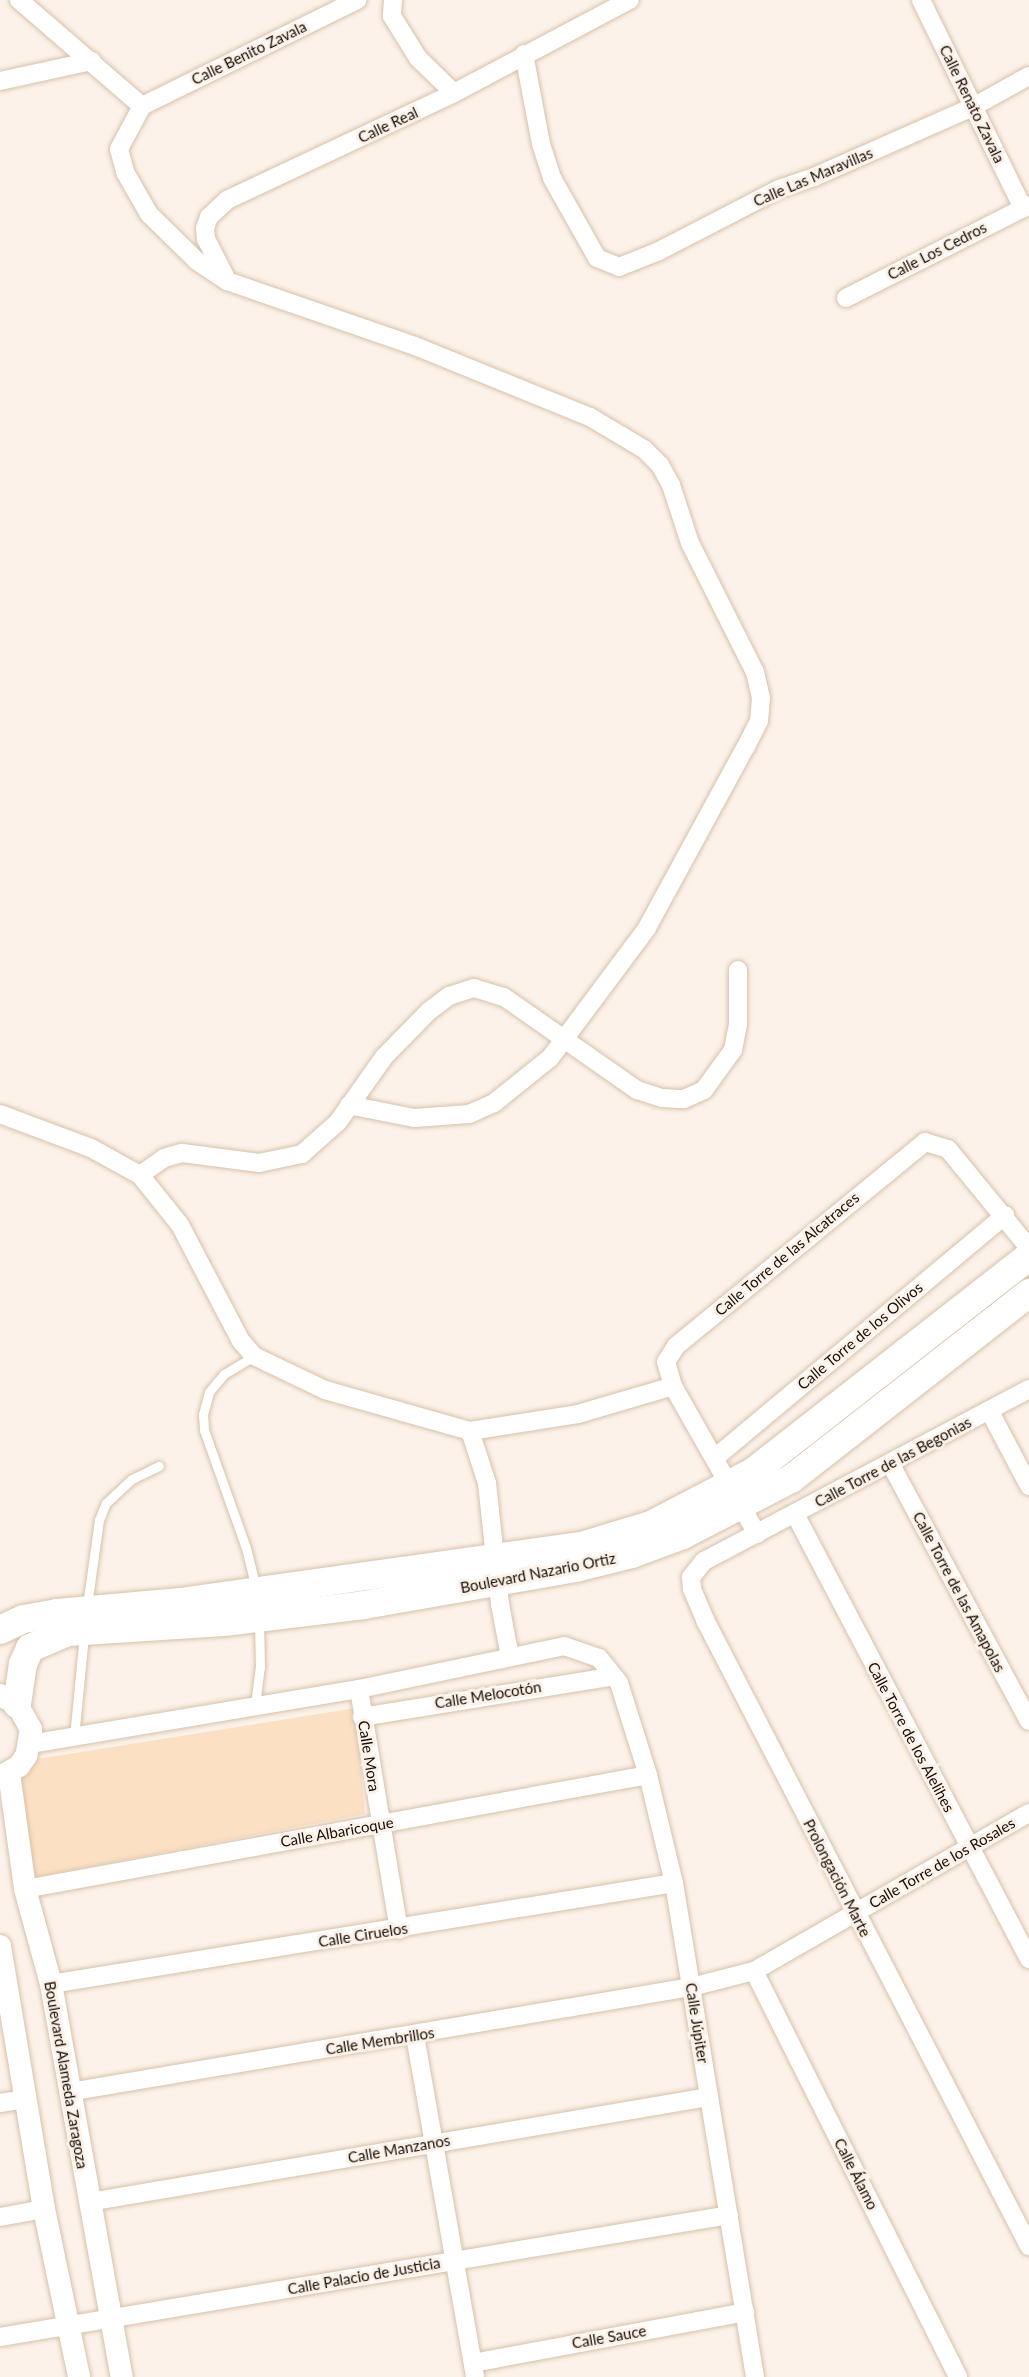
<!DOCTYPE html>
<meta charset="utf-8">
<style>
body{margin:0}
#map{position:relative;width:1029px;height:2377px;overflow:hidden;background:#fcf2e9;font-family:Lato,sans-serif}
div>[style]{position:absolute}
.green>*{inset:0;background:#fbe0c4}
.roads{filter:drop-shadow(0 0 2px #d7c1a9) drop-shadow(0 0 2px #d7c1a9)}
.service>*{height:9px;margin:-4.5px;padding:0 4.5px;transform-origin:4.5px;border-radius:4.5px;background:#fff}
.minor>*{height:18px;margin:-9px;padding:0 9px;transform-origin:9px;border-radius:9px;background:#fff}
.tertiary>*{height:22px;margin:-11px;padding:0 11px;transform-origin:11px;border-radius:11px;background:#fff}
.primary>*{height:28px;margin:-14px;padding:0 14px;transform-origin:14px;border-radius:14px;background:#fff}
span{translate:-50% -50%;white-space:nowrap;text-align:center;line-height:1.15;-webkit-text-stroke:6px #fcf2e9;paint-order:stroke}
.street-label{font-size:15px;color:#160e06}
</style>
<div id="map">
<div class="green">
<div style="clip-path:polygon(356px 1708px,365px 1814px,36px 1877px,17px 1784px,31px 1760px)"></div>
</div>
<div class="roads">
<div class="service">
<div style="left:254px;top:1356px;width:35px;rotate:149deg"></div>
<div style="left:224px;top:1374px;width:23px;rotate:130deg"></div>
<div style="left:209px;top:1392px;width:23px;rotate:105deg"></div>
<div style="left:203px;top:1414px;width:16px;rotate:86deg"></div>
<div style="left:204px;top:1430px;width:125px;rotate:70.4deg"></div>
<div style="left:246px;top:1548px;width:41px;rotate:76deg"></div>
<div style="left:87px;top:1606px;width:87px;rotate:-82.1deg"></div>
<div style="left:99px;top:1520px;width:18px;rotate:-68deg"></div>
<div style="left:106px;top:1503px;width:35px;rotate:-43deg"></div>
<div style="left:132px;top:1479px;width:30px;rotate:-26deg"></div>
<div style="left:255px;top:1706px;width:38px;rotate:-83deg"></div>
<div style="left:260px;top:1668px;width:48px;rotate:-91.2deg"></div>
<div style="left:74px;top:1737px;width:102px;rotate:-84.4deg"></div>
</div>
<div class="minor">
<div style="left:19px;top:0;width:162px;rotate:40.8deg"></div>
<div style="left:393px;top:0;width:16px;rotate:94deg"></div>
<div style="left:392px;top:16px;width:49px;rotate:58.2deg"></div>
<div style="left:418px;top:58px;width:50px;rotate:44.2deg"></div>
<div style="left:921px;top:0;width:232px;rotate:63.9deg"></div>
<div style="left:524px;top:54px;width:92px;rotate:79.3deg"></div>
<div style="left:541px;top:144px;width:36px;rotate:72deg"></div>
<div style="left:552px;top:178px;width:92px;rotate:60.6deg"></div>
<div style="left:597px;top:258px;width:24px;rotate:22deg"></div>
<div style="left:619px;top:267px;width:43px;rotate:-21.8deg"></div>
<div style="left:659px;top:251px;width:135px;rotate:-27.3deg"></div>
<div style="left:779px;top:189px;width:37px;rotate:-19deg"></div>
<div style="left:814px;top:177px;width:174px;rotate:-23.8deg"></div>
<div style="left:973px;top:107px;width:64px;rotate:-29deg"></div>
<div style="left:0;top:81px;width:94px;rotate:-12.3deg"></div>
<div style="left:142px;top:106px;width:49px;rotate:118.1deg"></div>
<div style="left:119px;top:149px;width:24px;rotate:75deg"></div>
<div style="left:125px;top:172px;width:48px;rotate:60.3deg"></div>
<div style="left:149px;top:214px;width:67px;rotate:44.4deg"></div>
<div style="left:197px;top:261px;width:36px;rotate:34deg"></div>
<div style="left:227px;top:281px;width:199px;rotate:19.1deg"></div>
<div style="left:415px;top:346px;width:189px;rotate:22.1deg"></div>
<div style="left:590px;top:417px;width:63px;rotate:30.7deg"></div>
<div style="left:644px;top:449px;width:23px;rotate:45deg"></div>
<div style="left:660px;top:465px;width:23px;rotate:61deg"></div>
<div style="left:671px;top:485px;width:61px;rotate:71.9deg"></div>
<div style="left:690px;top:543px;width:144px;rotate:63.3deg"></div>
<div style="left:755px;top:672px;width:27px;rotate:77deg"></div>
<div style="left:761px;top:698px;width:23px;rotate:95deg"></div>
<div style="left:759px;top:721px;width:30px;rotate:117deg"></div>
<div style="left:745px;top:748px;width:205px;rotate:118.6deg"></div>
<div style="left:647px;top:928px;width:162px;rotate:126.7deg"></div>
<div style="left:550px;top:1058px;width:72px;rotate:141.2deg"></div>
<div style="left:494px;top:1103px;width:27px;rotate:156deg"></div>
<div style="left:469px;top:1114px;width:55px;rotate:175.8deg"></div>
<div style="left:414px;top:1118px;width:66px;rotate:-168.7deg"></div>
<div style="left:142px;top:106px;width:240px;rotate:-26.2deg"></div>
<div style="left:225px;top:276px;width:42px;rotate:-117.2deg"></div>
<div style="left:206px;top:239px;width:11px;rotate:-95deg"></div>
<div style="left:205px;top:228px;width:12px;rotate:-70deg"></div>
<div style="left:209px;top:217px;width:25px;rotate:-43deg"></div>
<div style="left:227px;top:200px;width:251px;rotate:-25.2deg"></div>
<div style="left:454px;top:93px;width:199px;rotate:-27.9deg"></div>
<div style="left:846px;top:298px;width:205px;rotate:-26.9deg"></div>
<div style="left:0;top:1114px;width:97px;rotate:20.5deg"></div>
<div style="left:91px;top:1148px;width:56px;rotate:28.9deg"></div>
<div style="left:140px;top:1175px;width:64px;rotate:51.3deg"></div>
<div style="left:180px;top:1225px;width:131px;rotate:62.3deg"></div>
<div style="left:241px;top:1341px;width:20px;rotate:49deg"></div>
<div style="left:254px;top:1356px;width:79px;rotate:25.6deg"></div>
<div style="left:325px;top:1390px;width:151px;rotate:15.8deg"></div>
<div style="left:470px;top:1431px;width:109px;rotate:-8.9deg"></div>
<div style="left:578px;top:1414px;width:99px;rotate:-16.4deg"></div>
<div style="left:140px;top:1175px;width:29px;rotate:-35deg"></div>
<div style="left:164px;top:1158px;width:19px;rotate:-16deg"></div>
<div style="left:182px;top:1153px;width:78px;rotate:7.4deg"></div>
<div style="left:259px;top:1163px;width:44px;rotate:-11.8deg"></div>
<div style="left:302px;top:1154px;width:48px;rotate:-41.6deg"></div>
<div style="left:338px;top:1122px;width:80px;rotate:-54.7deg"></div>
<div style="left:384px;top:1057px;width:64px;rotate:-45.6deg"></div>
<div style="left:429px;top:1011px;width:25px;rotate:-37deg"></div>
<div style="left:449px;top:996px;width:26px;rotate:-18deg"></div>
<div style="left:474px;top:988px;width:31px;rotate:17deg"></div>
<div style="left:504px;top:997px;width:162px;rotate:35deg"></div>
<div style="left:637px;top:1090px;width:26px;rotate:18deg"></div>
<div style="left:662px;top:1098px;width:22px;rotate:3deg"></div>
<div style="left:684px;top:1099px;width:22px;rotate:-24deg"></div>
<div style="left:704px;top:1090px;width:49px;rotate:-54.1deg"></div>
<div style="left:733px;top:1050px;width:26px;rotate:-79deg"></div>
<div style="left:738px;top:1024px;width:54px;rotate:-90deg"></div>
<div style="left:1029px;top:1389px;width:368px;rotate:152.1deg"></div>
<div style="left:704px;top:1561px;width:21px;rotate:129deg"></div>
<div style="left:691px;top:1577px;width:12px;rotate:85deg"></div>
<div style="left:692px;top:1589px;width:34px;rotate:67deg"></div>
<div style="left:705px;top:1620px;width:705px;rotate:62.64deg"></div>
<div style="left:989px;top:1410px;width:86px;rotate:62.2deg"></div>
<div style="left:470px;top:1431px;width:55px;rotate:71.9deg"></div>
<div style="left:487px;top:1483px;width:122px;rotate:83.9deg"></div>
<div style="left:500px;top:1604px;width:54px;rotate:79.3deg"></div>
<div style="left:716px;top:1457px;width:377px;rotate:-39.9deg"></div>
<div style="left:890px;top:1463px;width:293px;rotate:61.7deg"></div>
<div style="left:795px;top:1514px;width:503px;rotate:62.26deg"></div>
<div style="left:757px;top:1534px;width:170px;rotate:-119.6deg"></div>
<div style="left:673px;top:1386px;width:25px;rotate:-106deg"></div>
<div style="left:666px;top:1362px;width:19px;rotate:-58deg"></div>
<div style="left:676px;top:1346px;width:322px;rotate:-39.3deg"></div>
<div style="left:925px;top:1142px;width:24px;rotate:17deg"></div>
<div style="left:948px;top:1149px;width:128px;rotate:50.7deg"></div>
<div style="left:359px;top:1689px;width:244px;rotate:80.6deg"></div>
<div style="left:362px;top:1717px;width:255px;rotate:-9.2deg"></div>
<div style="left:30px;top:1744px;width:334px;rotate:-9.5deg"></div>
<div style="left:359px;top:1689px;width:209px;rotate:-11.8deg"></div>
<div style="left:564px;top:1646px;width:37px;rotate:19deg"></div>
<div style="left:599px;top:1658px;width:32px;rotate:51deg"></div>
<div style="left:619px;top:1683px;width:96px;rotate:72.5deg"></div>
<div style="left:648px;top:1775px;width:111px;rotate:76.5deg"></div>
<div style="left:674px;top:1883px;width:501px;rotate:80.69deg"></div>
<div style="left:25px;top:1889px;width:633px;rotate:-10.37deg"></div>
<div style="left:754px;top:1971px;width:454px;rotate:63.3deg"></div>
<div style="left:51px;top:1984px;width:631px;rotate:-9.21deg"></div>
<div style="left:415px;top:2036px;width:346px;rotate:80deg"></div>
<div style="left:69px;top:2092px;width:631px;rotate:-9.58deg"></div>
<div style="left:691px;top:1987px;width:65px;rotate:-14.3deg"></div>
<div style="left:754px;top:1971px;width:317px;rotate:-29.9deg"></div>
<div style="left:0;top:2103px;width:24px;rotate:-9deg"></div>
<div style="left:89px;top:2202px;width:629px;rotate:-9.61deg"></div>
<div style="left:0;top:2217px;width:45px;rotate:-10.3deg"></div>
<div style="left:0;top:2337px;width:739px;rotate:-9.5deg"></div>
<div style="left:473px;top:2363px;width:277px;rotate:-10.6deg"></div>
</div>
<div class="tertiary">
<div style="left:0;top:1695px;width:19px;rotate:28deg"></div>
<div style="left:17px;top:1704px;width:29px;rotate:61deg"></div>
<div style="left:31px;top:1729px;width:27px;rotate:100deg"></div>
<div style="left:26px;top:1756px;width:12px;rotate:125deg"></div>
<div style="left:19px;top:1766px;width:22px;rotate:150deg"></div>
<div style="left:9px;top:1773px;width:117px;rotate:82.1deg"></div>
<div style="left:25px;top:1889px;width:98px;rotate:74.7deg"></div>
<div style="left:51px;top:1984px;width:399px;rotate:79.8deg"></div>
<div style="left:0;top:1946px;width:267px;rotate:80.5deg"></div>
<div style="left:44px;top:2209px;width:172px;rotate:78.2deg"></div>
</div>
<div class="primary">
<div style="left:0;top:1630px;width:26px;rotate:-25deg"></div>
<div style="left:24px;top:1619px;width:34px;rotate:-10deg"></div>
<div style="left:57px;top:1613px;width:124px;rotate:-5.1deg"></div>
<div style="left:181px;top:1602px;width:408px;rotate:-8deg"></div>
<div style="left:585px;top:1545px;width:69px;rotate:-16.9deg"></div>
<div style="left:651px;top:1525px;width:115px;rotate:-27.5deg"></div>
<div style="left:753px;top:1472px;width:350px;rotate:-38deg"></div>
<div style="left:17px;top:1704px;width:40px;rotate:-81.5deg"></div>
<div style="left:23px;top:1664px;width:17px;rotate:-66deg"></div>
<div style="left:30px;top:1648px;width:41px;rotate:-22.8deg"></div>
<div style="left:68px;top:1632px;width:156px;rotate:-3.7deg"></div>
<div style="left:224px;top:1622px;width:141px;rotate:-6.9deg"></div>
<div style="left:364px;top:1605px;width:215px;rotate:-9.9deg"></div>
<div style="left:576px;top:1568px;width:58px;rotate:-14deg"></div>
<div style="left:632px;top:1554px;width:54px;rotate:-20.4deg"></div>
<div style="left:683px;top:1535px;width:122px;rotate:-27.4deg"></div>
<div style="left:791px;top:1479px;width:302px;rotate:-38deg"></div>
</div>
</div>
<div class="street-label">
<span style="left:249px;top:53px;rotate:-26deg">Calle Benito Zavala</span>
<span style="left:972px;top:104px;rotate:64deg">Calle Renato Zavala</span>
<span style="left:388px;top:125px;rotate:-25deg">Calle Real</span>
<span style="left:813px;top:177px;rotate:-23deg">Calle Las Maravillas</span>
<span style="left:937px;top:251px;rotate:-27deg">Calle Los Cedros</span>
<span style="left:787px;top:1254px;rotate:-40deg">Calle Torre de las Alcatraces</span>
<span style="left:860px;top:1336px;rotate:-40deg">Calle Torre de los Olivos</span>
<span style="left:893px;top:1462px;rotate:-28deg">Calle Torre de las Begonias</span>
<span style="left:538px;top:1573px;rotate:-11deg">Boulevard Nazario Ortiz</span>
<span style="left:959px;top:1592px;rotate:62deg">Calle Torre de las Amapolas</span>
<span style="left:488px;top:1695px;rotate:-9deg">Calle Melocotón</span>
<span style="left:911px;top:1737px;rotate:62deg">Calle Torre de los Alelihes</span>
<span style="left:369px;top:1756px;rotate:81deg">Calle Mora</span>
<span style="left:337px;top:1832px;rotate:-10deg">Calle Albaricoque</span>
<span style="left:942px;top:1863px;rotate:-30deg">Calle Torre de los Rosales</span>
<span style="left:837px;top:1878px;rotate:63deg">Prolongación Marte</span>
<span style="left:363px;top:1935px;rotate:-9deg">Calle Ciruelos</span>
<span style="left:697px;top:2023px;rotate:81deg">Calle Júpiter</span>
<span style="left:380px;top:2041px;rotate:-9deg">Calle Membrillos</span>
<span style="left:66px;top:2075px;rotate:80deg">Boulevard Alameda Zaragoza</span>
<span style="left:399px;top:2149px;rotate:-10deg">Calle Manzanos</span>
<span style="left:856px;top:2174px;rotate:63deg">Calle Álamo</span>
<span style="left:364px;top:2276px;rotate:-10deg">Calle Palacio de Justicia</span>
<span style="left:609px;top:2337px;rotate:-10deg">Calle Sauce</span>
</div>
</div>
